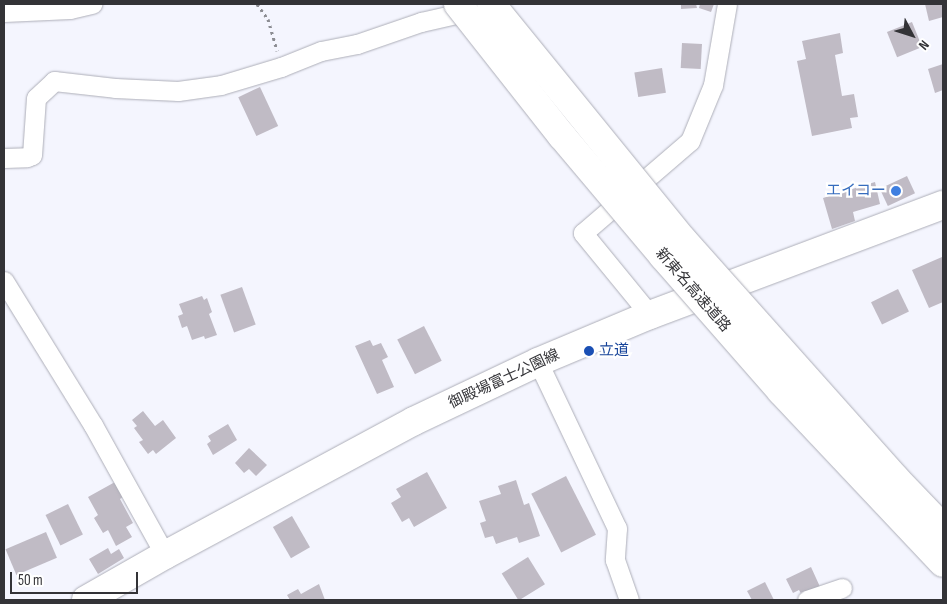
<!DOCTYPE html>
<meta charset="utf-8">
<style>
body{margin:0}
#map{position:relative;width:947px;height:604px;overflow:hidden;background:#f4f5fe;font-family:"Sofia Sans Condensed","Noto Sans JP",sans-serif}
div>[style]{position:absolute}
.building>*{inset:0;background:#c0bbc5;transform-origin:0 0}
.path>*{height:3px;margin-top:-1.5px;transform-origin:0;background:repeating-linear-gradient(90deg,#8c8d93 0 2.5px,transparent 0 6.5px)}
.roads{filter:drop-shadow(0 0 1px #adaeb8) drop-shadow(0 0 1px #adaeb8)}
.street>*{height:19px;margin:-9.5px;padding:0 9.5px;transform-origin:9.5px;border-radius:9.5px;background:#fff}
.primary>*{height:28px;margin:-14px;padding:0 14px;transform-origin:14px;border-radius:14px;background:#fff}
.bridges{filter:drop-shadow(0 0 1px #adaeb8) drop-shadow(0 0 1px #adaeb8)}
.highway-bridge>*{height:28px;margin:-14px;padding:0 14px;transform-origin:14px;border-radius:14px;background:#fff}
.dots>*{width:14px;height:14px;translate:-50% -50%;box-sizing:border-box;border:2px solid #fff;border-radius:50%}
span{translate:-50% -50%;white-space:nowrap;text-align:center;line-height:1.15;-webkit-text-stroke:4.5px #fff;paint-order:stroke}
.shop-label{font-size:15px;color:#366cbe}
.right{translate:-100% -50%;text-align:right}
.street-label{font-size:15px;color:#333337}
.transit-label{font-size:15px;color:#164399}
.left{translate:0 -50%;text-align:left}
.frame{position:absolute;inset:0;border:5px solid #333337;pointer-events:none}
.north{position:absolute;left:887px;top:10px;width:50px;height:50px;-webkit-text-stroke:4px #fff;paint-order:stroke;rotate:130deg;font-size:14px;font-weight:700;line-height:20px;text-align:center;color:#333337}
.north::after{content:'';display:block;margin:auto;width:18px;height:22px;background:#333337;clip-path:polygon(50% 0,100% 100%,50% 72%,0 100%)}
.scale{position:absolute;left:10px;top:572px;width:128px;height:22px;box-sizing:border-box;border:2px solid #333337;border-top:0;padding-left:6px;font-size:15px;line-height:18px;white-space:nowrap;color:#333337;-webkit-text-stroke:4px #fff;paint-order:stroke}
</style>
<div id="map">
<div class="building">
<div style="clip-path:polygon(681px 4px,696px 4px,697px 8px,681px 9px)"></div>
<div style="clip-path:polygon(700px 4px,714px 4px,711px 12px,699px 8px)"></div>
<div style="clip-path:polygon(925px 4px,943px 4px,943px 17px,929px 21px)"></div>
<div style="left:912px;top:22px;width:27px;height:27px;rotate:68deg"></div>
<div style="clip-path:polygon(840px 33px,843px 53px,835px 55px,842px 96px,854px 94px,858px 117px,850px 118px,852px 128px,812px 136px,797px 61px,806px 59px,802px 41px)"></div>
<div style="left:682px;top:43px;width:20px;height:25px;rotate:3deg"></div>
<div style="clip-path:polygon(943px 64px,943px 90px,935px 93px,928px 69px)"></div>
<div style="left:662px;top:68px;width:25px;height:28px;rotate:81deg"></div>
<div style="left:260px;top:87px;width:43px;height:24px;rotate:65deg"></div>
<div style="left:907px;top:176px;width:19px;height:30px;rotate:65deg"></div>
<div style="clip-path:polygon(875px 182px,880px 204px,853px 212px,855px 221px,832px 229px,823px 198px)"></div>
<div style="clip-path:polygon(942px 257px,943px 302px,929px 308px,912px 270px)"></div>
<div style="left:242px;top:287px;width:40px;height:23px;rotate:70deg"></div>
<div style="left:898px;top:289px;width:25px;height:30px;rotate:64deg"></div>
<div style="clip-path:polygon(202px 296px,204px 300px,207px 298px,212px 312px,209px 314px,217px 335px,205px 339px,204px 336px,192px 340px,187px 326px,182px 328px,178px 316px,183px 314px,179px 304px)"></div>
<div style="left:424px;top:326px;width:39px;height:30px;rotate:63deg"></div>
<div style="clip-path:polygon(370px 340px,373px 346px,381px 343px,388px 357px,382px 360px,394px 387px,377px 394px,355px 346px)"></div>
<div style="clip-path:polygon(143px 411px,155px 426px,163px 420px,176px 438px,156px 454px,153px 450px,148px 454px,139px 442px,143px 440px,134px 428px,137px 426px,132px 420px)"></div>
<div style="clip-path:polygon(228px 424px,237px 440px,213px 455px,207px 444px,211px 441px,208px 436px)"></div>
<div style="clip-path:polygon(249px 448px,267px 465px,256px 476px,249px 469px,244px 473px,235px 463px)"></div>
<div style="clip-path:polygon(427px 472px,447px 508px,414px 527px,409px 518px,402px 522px,391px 503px,401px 497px,396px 489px)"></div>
<div style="left:566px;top:476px;width:66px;height:39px;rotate:63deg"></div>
<div style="clip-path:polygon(516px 480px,524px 505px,529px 503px,540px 536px,519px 543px,517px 537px,496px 544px,493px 536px,485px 538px,480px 523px,486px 521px,479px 501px,501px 494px,498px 486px)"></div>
<div style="clip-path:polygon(115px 482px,123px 497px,120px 499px,133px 523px,126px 527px,132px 537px,116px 546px,108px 530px,103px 533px,94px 518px,98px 515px,88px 497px)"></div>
<div style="left:68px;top:504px;width:34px;height:25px;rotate:64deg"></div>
<div style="left:292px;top:516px;width:36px;height:22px;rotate:60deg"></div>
<div style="left:46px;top:532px;width:28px;height:44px;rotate:67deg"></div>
<div style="clip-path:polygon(108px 548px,111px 554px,119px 549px,124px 558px,98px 574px,89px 559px)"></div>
<div style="left:528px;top:557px;width:32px;height:31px;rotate:58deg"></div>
<div style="clip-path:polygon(811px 567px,821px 589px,803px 597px,799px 590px,793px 593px,786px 579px)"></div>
<div style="clip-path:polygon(765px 582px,774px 600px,752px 600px,747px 591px)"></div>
<div style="clip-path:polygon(319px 584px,325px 600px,290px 600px,287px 595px,298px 589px,301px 594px)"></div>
</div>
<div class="path">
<div style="left:257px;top:4px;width:19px;rotate:54deg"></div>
<div style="left:268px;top:19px;width:33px;rotate:74deg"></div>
</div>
<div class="roads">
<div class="street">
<div style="left:4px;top:12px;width:66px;rotate:-2.6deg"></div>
<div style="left:70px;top:9px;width:23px;rotate:-13deg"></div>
<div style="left:4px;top:158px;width:23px;rotate:-2deg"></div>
<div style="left:27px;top:157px;width:5px;rotate:-22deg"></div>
<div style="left:32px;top:155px;width:57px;rotate:-86deg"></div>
<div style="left:36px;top:98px;width:25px;rotate:-43deg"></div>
<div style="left:54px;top:81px;width:61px;rotate:6.5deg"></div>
<div style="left:115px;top:88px;width:63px;rotate:2.7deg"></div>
<div style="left:178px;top:91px;width:43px;rotate:-7.9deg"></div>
<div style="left:221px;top:85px;width:63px;rotate:-16.7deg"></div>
<div style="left:281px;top:67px;width:43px;rotate:-21.8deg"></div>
<div style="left:321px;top:51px;width:37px;rotate:-11deg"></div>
<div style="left:357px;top:44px;width:68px;rotate:-19deg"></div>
<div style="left:421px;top:22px;width:54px;rotate:-12.8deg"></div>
<div style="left:4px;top:281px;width:169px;rotate:58.3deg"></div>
<div style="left:93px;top:425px;width:149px;rotate:61deg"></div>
<div style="left:650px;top:315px;width:106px;rotate:-129.3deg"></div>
<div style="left:583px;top:233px;width:141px;rotate:-40.7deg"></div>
<div style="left:690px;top:141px;width:61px;rotate:-67.7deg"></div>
<div style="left:713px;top:85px;width:82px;rotate:-80.2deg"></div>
<div style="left:538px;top:362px;width:184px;rotate:64.6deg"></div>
<div style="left:617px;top:528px;width:32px;rotate:94deg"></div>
<div style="left:615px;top:560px;width:42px;rotate:70.7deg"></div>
<div style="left:807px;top:600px;width:37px;rotate:-19deg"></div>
</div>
<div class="primary">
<div style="left:86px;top:600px;width:91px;rotate:-29.7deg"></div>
<div style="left:165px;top:555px;width:283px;rotate:-28.3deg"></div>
<div style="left:414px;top:421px;width:137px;rotate:-25.4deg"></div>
<div style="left:538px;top:362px;width:121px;rotate:-22.8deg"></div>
<div style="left:650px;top:315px;width:313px;rotate:-20.6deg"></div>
</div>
</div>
<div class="bridges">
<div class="highway-bridge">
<div style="left:458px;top:4px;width:168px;rotate:51.8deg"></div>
<div style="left:562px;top:136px;width:157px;rotate:49.9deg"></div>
<div style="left:663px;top:256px;width:179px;rotate:48.8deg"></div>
<div style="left:781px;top:391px;width:236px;rotate:46.7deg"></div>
<div style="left:491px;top:4px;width:304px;rotate:50.9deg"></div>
<div style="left:683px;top:240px;width:319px;rotate:48.3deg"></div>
<div style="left:895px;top:478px;width:69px;rotate:46.2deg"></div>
</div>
</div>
<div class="dots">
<div style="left:896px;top:191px;background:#3f7fe0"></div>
<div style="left:589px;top:351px;background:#1a4fb4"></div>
</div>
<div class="shop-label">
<span class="right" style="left:886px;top:191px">エイコー</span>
</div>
<div class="street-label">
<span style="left:693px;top:290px;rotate:49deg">新東名高速道路</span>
<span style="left:504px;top:379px;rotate:-25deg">御殿場富士公園線</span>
</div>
<div class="transit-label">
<span class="left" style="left:599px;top:351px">立道</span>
</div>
<div class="frame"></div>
<div class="north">N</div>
<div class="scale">50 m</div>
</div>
